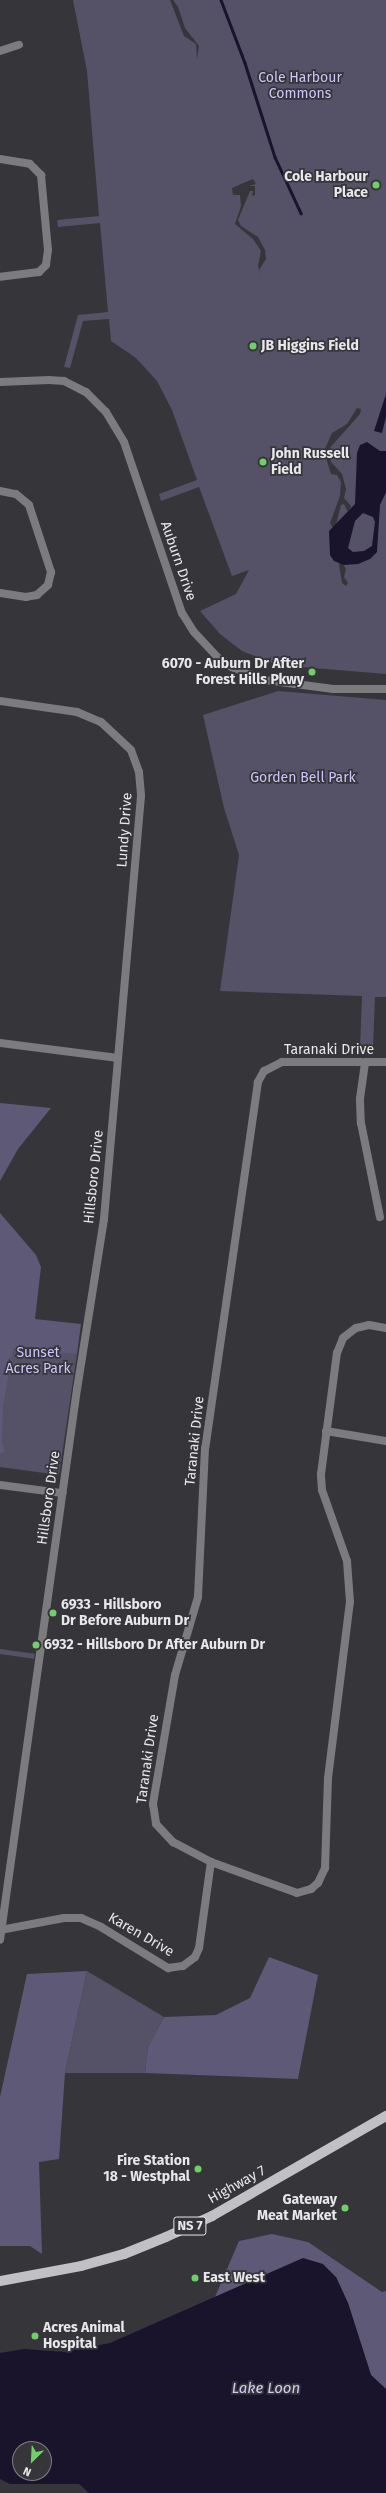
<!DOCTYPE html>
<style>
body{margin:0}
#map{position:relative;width:386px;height:2493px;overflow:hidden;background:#36353a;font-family:"Fira Sans",sans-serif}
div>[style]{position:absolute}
.green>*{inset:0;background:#555166;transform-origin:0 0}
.forest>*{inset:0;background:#5e5976}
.water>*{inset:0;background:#19142c}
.stream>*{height:2.5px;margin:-1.25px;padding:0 1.25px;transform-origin:1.25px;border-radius:1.25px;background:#19142c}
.street>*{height:8px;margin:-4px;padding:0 4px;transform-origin:4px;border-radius:4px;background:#7c7b7e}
.primary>*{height:10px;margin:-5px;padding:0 5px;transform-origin:5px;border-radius:5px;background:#c1c0c5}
.dots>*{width:11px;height:11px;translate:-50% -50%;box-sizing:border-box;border:2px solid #36353a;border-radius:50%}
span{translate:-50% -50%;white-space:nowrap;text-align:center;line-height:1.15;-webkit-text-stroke:3.5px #36353a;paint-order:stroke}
.shield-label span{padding:1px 3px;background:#36353a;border:1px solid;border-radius:3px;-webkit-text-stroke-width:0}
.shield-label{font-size:13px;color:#e8e8eb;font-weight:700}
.park-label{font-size:14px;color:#cec5fc}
.poi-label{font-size:14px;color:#e8e8eb;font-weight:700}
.right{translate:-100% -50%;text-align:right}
.left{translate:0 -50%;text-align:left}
.street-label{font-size:14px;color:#e8e8eb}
.water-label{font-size:15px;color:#d3ccf8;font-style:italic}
.north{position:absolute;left:12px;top:2441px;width:40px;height:40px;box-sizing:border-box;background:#36353a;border:1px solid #7d7d81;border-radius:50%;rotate:204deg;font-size:11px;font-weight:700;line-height:16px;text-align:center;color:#e8e8eb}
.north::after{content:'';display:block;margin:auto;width:14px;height:18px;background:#6bd363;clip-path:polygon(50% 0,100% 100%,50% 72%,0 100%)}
</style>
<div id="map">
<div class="green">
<div style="clip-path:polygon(evenodd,73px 0,170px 0,184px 36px,196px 44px,197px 59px,199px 46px,185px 28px,178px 7px,173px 0,386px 0,386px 674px,277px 665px,242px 651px,220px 634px,200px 611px,236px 594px,249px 570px,232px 576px,199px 487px,161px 501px,159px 494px,197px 480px,172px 410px,157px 381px,136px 358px,111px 341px,109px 319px,83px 321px,70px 368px,64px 367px,78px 315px,108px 312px,100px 223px,58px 227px,57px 220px,99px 216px,87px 71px,73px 0,253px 179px,256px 184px,249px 186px,255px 186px,255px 195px,252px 196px,253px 191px,250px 191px,238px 220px,241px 226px,258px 237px,265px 250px,266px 259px,259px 270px,261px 281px,258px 266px,261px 251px,253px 239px,235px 224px,241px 206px,240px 195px,233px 195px,232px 188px,253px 179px,73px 0,357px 408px,361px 409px,360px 414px,328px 450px,331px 462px,342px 474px,346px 489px,344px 498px,351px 506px,348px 512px,344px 504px,341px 505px,336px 525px,342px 562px,346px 569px,344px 577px,348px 583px,346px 586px,342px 583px,333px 528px,330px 523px,340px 496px,341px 482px,337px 475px,331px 474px,324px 451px,332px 433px,347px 424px,357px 408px)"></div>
<div style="clip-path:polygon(278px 691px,386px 700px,386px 997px,375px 997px,373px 1049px,360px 1048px,362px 996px,220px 991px,239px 855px,224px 808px,203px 715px)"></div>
<div style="clip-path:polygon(0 1313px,77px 1354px,59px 1475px,0 1467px)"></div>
<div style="left:0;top:1649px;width:35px;height:5px;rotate:8deg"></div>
<div style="clip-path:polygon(87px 1971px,164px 2017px,148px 2047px,145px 2073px,65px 2073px)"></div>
</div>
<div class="forest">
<div style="clip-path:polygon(0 1103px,51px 1108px,18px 1149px,0 1181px)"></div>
<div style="clip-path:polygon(0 1213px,36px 1255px,41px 1267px,35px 1319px,81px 1324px,77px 1354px,13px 1349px,3px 1406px,2px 1442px,5px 1451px,0 1454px)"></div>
<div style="clip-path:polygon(269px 1957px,318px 1975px,298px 2079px,145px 2073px,148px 2047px,164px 2017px,216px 2015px,250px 1998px)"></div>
<div style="clip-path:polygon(87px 1971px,65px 2073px,59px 2159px,39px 2162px,42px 2254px,30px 2246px,0 2246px,0 2097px,27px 1974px)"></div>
<div style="clip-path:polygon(272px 2234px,308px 2242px,382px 2292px,386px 2291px,386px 2389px,371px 2375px,348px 2303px,336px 2277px,215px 2297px,239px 2241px)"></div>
</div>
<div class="water">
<div style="clip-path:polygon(386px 394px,386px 417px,382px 433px,374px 431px)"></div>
<div style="clip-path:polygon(evenodd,367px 442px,380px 451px,386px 451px,386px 492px,380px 505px,377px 552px,370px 559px,358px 564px,344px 565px,334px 561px,330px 555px,329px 531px,355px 504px,357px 453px,360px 445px,367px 442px,363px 513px,373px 517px,375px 522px,372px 546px,364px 551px,353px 552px,348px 548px,355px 521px,363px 513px)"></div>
<div style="clip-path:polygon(evenodd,303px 2258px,323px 2264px,336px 2277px,348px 2303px,371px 2375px,386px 2389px,386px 2493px,89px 2493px,79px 2484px,10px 2484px,0 2479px,0 2353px,24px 2349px,65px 2352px,110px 2343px,303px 2258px,20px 2449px,44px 2449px,44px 2473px,20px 2473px,20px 2449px)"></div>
</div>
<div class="stream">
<div style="left:221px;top:0;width:67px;rotate:69.1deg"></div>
<div style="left:245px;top:63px;width:99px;rotate:72.3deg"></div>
<div style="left:275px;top:157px;width:62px;rotate:65.1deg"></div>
</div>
<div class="street">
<div style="left:0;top:51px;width:20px;rotate:-18deg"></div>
<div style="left:0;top:159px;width:30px;rotate:9deg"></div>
<div style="left:30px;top:164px;width:16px;rotate:45deg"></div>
<div style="left:41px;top:175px;width:75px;rotate:84.7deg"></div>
<div style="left:48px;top:250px;width:15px;rotate:98deg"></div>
<div style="left:46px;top:265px;width:10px;rotate:135deg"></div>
<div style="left:39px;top:272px;width:39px;rotate:173deg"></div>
<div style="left:0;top:382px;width:49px;rotate:-2.3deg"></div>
<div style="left:49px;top:380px;width:15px;rotate:4deg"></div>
<div style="left:64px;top:381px;width:25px;rotate:27deg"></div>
<div style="left:86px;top:392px;width:28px;rotate:45deg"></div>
<div style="left:106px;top:412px;width:35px;rotate:59deg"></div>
<div style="left:124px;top:442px;width:181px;rotate:71.3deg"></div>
<div style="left:182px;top:613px;width:22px;rotate:58deg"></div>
<div style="left:194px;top:632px;width:34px;rotate:47deg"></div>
<div style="left:217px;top:657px;width:18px;rotate:34deg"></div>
<div style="left:232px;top:667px;width:35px;rotate:22deg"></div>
<div style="left:265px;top:680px;width:69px;rotate:7.5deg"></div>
<div style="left:333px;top:689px;width:53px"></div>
<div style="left:0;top:491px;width:16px;rotate:11deg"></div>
<div style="left:16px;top:494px;width:17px;rotate:40deg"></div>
<div style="left:29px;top:505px;width:71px;rotate:71.8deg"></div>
<div style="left:51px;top:572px;width:13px;rotate:103deg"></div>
<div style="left:48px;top:585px;width:15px;rotate:138deg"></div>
<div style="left:37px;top:595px;width:11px;rotate:170deg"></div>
<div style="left:26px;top:597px;width:26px;rotate:-171deg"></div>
<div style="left:0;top:701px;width:78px;rotate:8.1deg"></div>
<div style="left:77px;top:712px;width:26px;rotate:23deg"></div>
<div style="left:101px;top:722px;width:41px;rotate:43deg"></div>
<div style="left:131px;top:750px;width:23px;rotate:70deg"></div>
<div style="left:139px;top:772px;width:24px;rotate:85deg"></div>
<div style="left:141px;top:796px;width:425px;rotate:95deg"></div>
<div style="left:104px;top:1219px;width:172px;rotate:99deg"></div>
<div style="left:77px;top:1389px;width:556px;rotate:97.96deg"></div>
<div style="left:0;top:1043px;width:119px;rotate:7.2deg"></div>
<div style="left:386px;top:1062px;width:104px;rotate:180deg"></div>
<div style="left:282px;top:1062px;width:20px;rotate:153deg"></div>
<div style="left:264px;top:1071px;width:13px;rotate:119deg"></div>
<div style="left:258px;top:1082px;width:370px;rotate:98.2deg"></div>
<div style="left:205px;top:1448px;width:149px;rotate:92.7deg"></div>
<div style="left:198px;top:1597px;width:81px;rotate:106.4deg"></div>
<div style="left:175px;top:1675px;width:131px;rotate:99.7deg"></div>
<div style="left:153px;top:1804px;width:20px;rotate:81deg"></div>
<div style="left:156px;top:1824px;width:25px;rotate:47deg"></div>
<div style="left:173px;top:1842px;width:43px;rotate:27.8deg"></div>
<div style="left:211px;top:1862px;width:91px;rotate:19.8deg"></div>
<div style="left:297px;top:1893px;width:15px;rotate:-16deg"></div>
<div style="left:311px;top:1889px;width:9px;rotate:-41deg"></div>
<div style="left:318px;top:1883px;width:17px;rotate:-65deg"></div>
<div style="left:325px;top:1868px;width:90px;rotate:-88.1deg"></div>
<div style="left:328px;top:1778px;width:177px;rotate:-82.9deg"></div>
<div style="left:350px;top:1602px;width:41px;rotate:-94.2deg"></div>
<div style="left:347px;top:1561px;width:75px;rotate:-109.4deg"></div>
<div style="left:322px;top:1490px;width:16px;rotate:-94deg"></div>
<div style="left:321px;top:1474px;width:122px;rotate:-82.5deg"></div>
<div style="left:337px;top:1353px;width:16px;rotate:-68deg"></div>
<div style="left:343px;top:1338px;width:16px;rotate:-38deg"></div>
<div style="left:356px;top:1328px;width:13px;rotate:-13deg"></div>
<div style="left:369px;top:1325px;width:17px;rotate:10deg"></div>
<div style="left:365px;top:1063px;width:37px;rotate:98deg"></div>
<div style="left:360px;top:1100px;width:23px;rotate:88deg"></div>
<div style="left:361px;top:1123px;width:96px;rotate:78.6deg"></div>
<div style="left:326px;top:1431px;width:61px;rotate:9.5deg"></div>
<div style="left:0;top:1485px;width:63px;rotate:7.4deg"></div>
<div style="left:0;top:1930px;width:65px;rotate:-10.6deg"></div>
<div style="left:64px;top:1918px;width:17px"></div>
<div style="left:81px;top:1918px;width:22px;rotate:24deg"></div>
<div style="left:101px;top:1927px;width:79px;rotate:31.5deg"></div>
<div style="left:168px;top:1968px;width:15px;rotate:-8deg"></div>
<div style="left:183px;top:1966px;width:15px;rotate:-37deg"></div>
<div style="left:195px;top:1957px;width:10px;rotate:-66deg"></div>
<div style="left:199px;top:1948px;width:87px;rotate:-82.1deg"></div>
</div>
<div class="primary">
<div style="left:0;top:2281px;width:82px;rotate:-10.5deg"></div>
<div style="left:81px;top:2266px;width:45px;rotate:-15.6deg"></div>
<div style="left:124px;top:2254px;width:45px;rotate:-22deg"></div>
<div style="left:166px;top:2237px;width:51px;rotate:-24.5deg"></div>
<div style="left:212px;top:2216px;width:201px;rotate:-29.9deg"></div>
</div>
<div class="dots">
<div style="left:376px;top:185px;background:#6bd363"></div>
<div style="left:253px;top:346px;background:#6bd363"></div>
<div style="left:263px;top:462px;background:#6bd363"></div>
<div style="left:312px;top:672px;background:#6bd363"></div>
<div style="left:53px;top:1613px;background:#6bd363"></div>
<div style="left:36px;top:1645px;background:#6bd363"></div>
<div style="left:198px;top:2169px;background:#6bd363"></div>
<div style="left:345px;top:2208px;background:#6bd363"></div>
<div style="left:195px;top:2278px;background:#6bd363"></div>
<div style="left:35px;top:2336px;background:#6bd363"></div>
</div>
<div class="shield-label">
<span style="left:190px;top:2226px">NS 7</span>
</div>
<div class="park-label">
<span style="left:300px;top:86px">Cole Harbour<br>Commons</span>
<span style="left:303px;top:778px">Gorden Bell Park</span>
<span style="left:38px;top:1361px">Sunset<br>Acres Park</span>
</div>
<div class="poi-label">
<span class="right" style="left:368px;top:185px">Cole Harbour<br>Place</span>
<span class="left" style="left:261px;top:346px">JB Higgins Field</span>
<span class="left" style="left:271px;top:462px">John Russell<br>Field</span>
<span class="right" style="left:304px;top:672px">6070 - Auburn Dr After<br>Forest Hills Pkwy</span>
<span class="left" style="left:61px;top:1613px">6933 - Hillsboro<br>Dr Before Auburn Dr</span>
<span class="left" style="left:44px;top:1645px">6932 - Hillsboro Dr After Auburn Dr</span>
<span class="right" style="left:190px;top:2169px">Fire Station<br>18 - Westphal</span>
<span class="right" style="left:337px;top:2208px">Gateway<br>Meat Market</span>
<span class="left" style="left:203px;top:2278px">East West</span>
<span class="left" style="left:43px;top:2336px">Acres Animal<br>Hospital</span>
</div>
<div class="street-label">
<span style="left:178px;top:561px;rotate:71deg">Auburn Drive</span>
<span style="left:125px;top:830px;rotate:-86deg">Lundy Drive</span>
<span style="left:329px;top:1050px">Taranaki Drive</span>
<span style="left:94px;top:1177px;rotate:-84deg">Hillsboro Drive</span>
<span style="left:195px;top:1441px;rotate:-84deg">Taranaki Drive</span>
<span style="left:49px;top:1498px;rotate:-82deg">Hillsboro Drive</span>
<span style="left:148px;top:1759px;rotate:-82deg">Taranaki Drive</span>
<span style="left:141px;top:1935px;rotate:30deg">Karen Drive</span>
<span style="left:237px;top:2185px;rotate:-29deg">Highway 7</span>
</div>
<div class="water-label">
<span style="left:266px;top:2389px">Lake Loon</span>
</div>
<div class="north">N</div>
</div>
